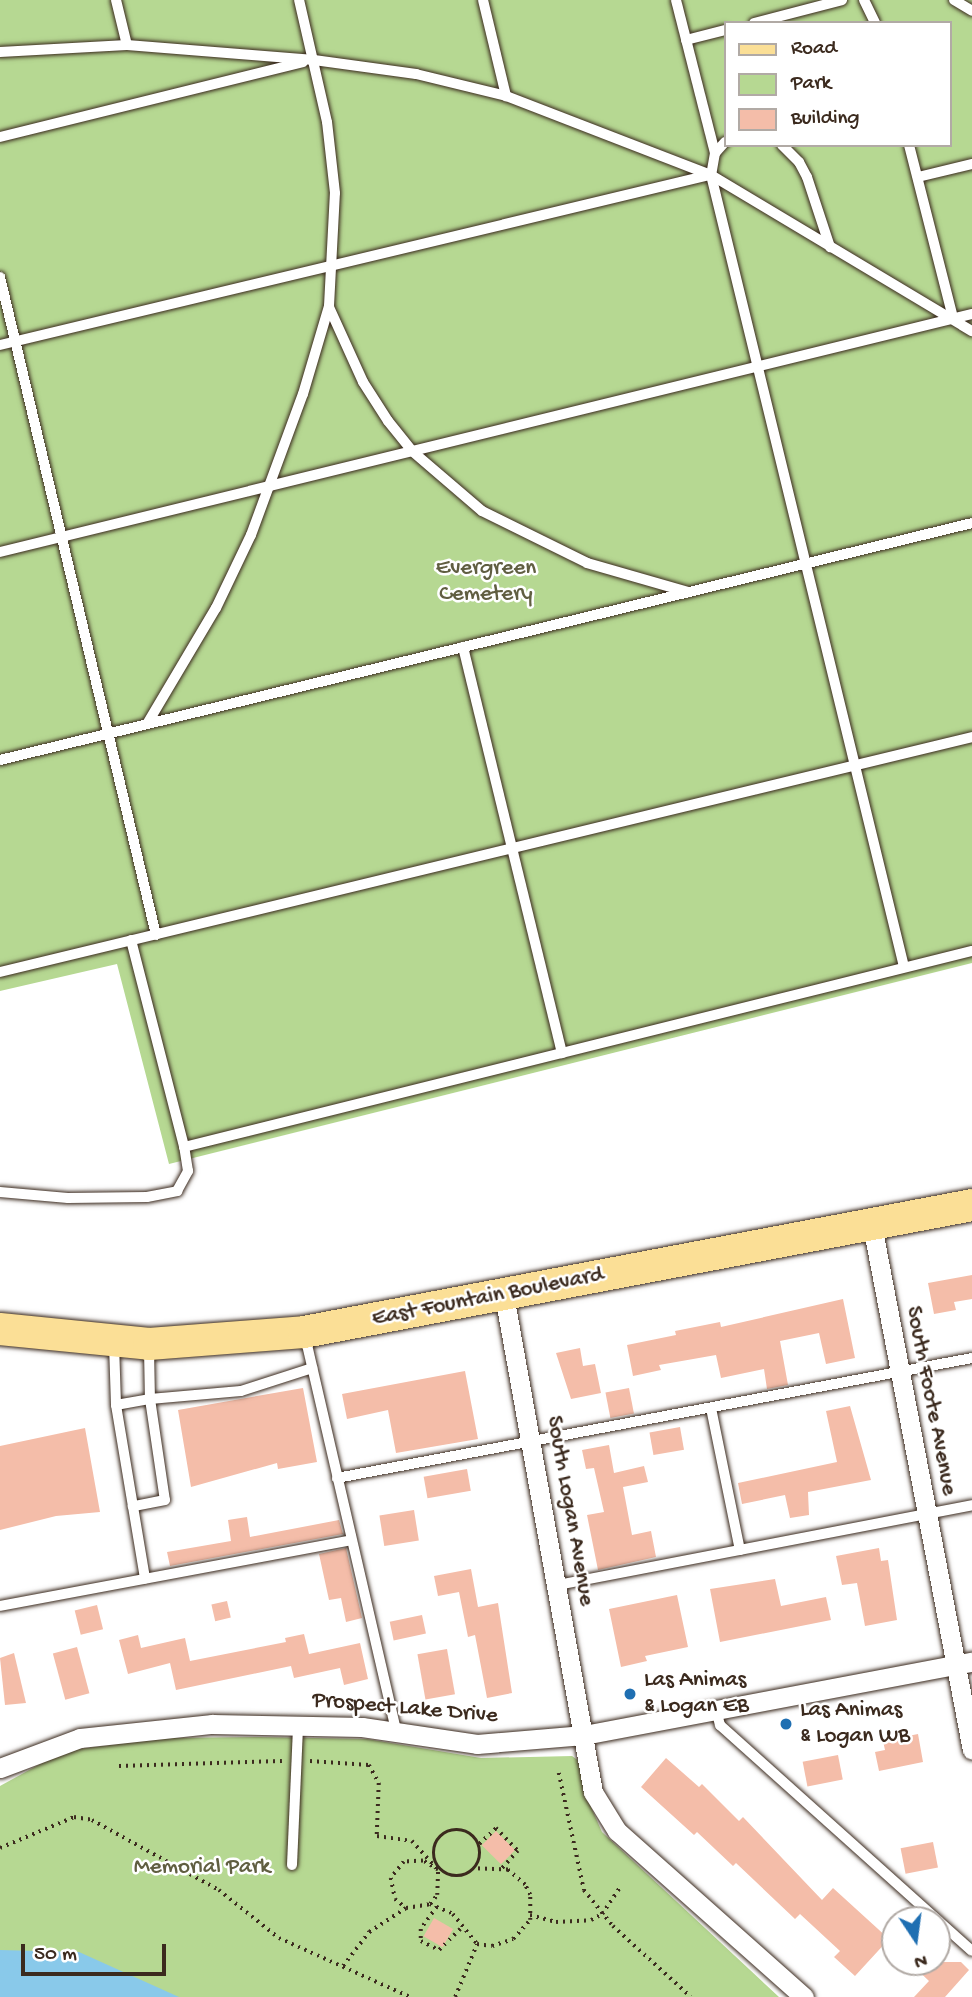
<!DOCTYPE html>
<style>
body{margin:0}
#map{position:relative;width:972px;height:1997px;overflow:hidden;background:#fff;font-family:"Gochi Hand",sans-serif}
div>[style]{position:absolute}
.green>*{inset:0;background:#b6d892}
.water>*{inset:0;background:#89c9ea}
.building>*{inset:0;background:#f4bda9;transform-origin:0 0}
.path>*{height:3.5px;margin-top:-1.75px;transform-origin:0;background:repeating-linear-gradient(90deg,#3b2a1e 0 2px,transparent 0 7px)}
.path>.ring{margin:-1.75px;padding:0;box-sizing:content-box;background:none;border:3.5px solid #3b2a1e;border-radius:50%}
.roads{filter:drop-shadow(0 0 2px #3b2a1e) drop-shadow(0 0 2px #3b2a1e)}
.service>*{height:10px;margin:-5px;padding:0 5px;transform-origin:5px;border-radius:5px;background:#fff}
.minor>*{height:19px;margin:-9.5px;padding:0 9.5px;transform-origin:9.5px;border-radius:9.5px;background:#fff}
.primary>*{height:32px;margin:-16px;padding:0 16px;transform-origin:16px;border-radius:16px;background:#fbdf96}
.dots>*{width:19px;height:19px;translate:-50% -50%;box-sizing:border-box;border:4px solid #fff;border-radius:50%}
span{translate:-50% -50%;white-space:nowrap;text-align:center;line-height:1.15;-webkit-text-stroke:5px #fff;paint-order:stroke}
.park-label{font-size:23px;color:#605e41}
.street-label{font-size:23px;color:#3b2a1e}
.poi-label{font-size:23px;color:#3b2a1e}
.left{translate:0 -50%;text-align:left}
.legend{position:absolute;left:724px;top:21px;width:228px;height:126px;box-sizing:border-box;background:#fff;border:2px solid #b1aaa5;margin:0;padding:9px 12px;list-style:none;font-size:21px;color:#3b2a1e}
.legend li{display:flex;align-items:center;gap:14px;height:35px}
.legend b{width:35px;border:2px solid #b1aaa5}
.north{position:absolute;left:881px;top:1906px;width:70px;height:70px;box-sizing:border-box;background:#fff;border:2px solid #b1aaa5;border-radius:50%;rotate:167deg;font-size:19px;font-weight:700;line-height:28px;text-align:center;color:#3b2a1e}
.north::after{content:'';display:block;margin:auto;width:24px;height:32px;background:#1f6fb2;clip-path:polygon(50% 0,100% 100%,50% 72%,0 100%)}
.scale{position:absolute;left:21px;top:1944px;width:145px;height:32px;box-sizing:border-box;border:4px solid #3b2a1e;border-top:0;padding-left:9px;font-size:21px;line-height:24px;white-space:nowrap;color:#3b2a1e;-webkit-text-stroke:5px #fff;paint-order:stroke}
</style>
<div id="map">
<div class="green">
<div style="clip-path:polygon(evenodd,0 0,972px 0,972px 963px,169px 1164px,117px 964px,0 991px,0 0,725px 23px,949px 23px,949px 145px,725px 145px,725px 23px)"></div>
<div style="clip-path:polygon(260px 1737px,367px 1739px,481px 1758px,572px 1756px,579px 1761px,588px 1800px,602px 1832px,779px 1997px,0 1997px,0 1786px,51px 1758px,79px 1749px,165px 1738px)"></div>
</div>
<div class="water">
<div style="clip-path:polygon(0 1950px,79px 1952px,179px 1997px,0 1997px)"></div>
</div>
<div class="building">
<div style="clip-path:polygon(972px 1275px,972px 1299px,954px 1302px,956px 1310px,934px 1314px,928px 1283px)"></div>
<div style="clip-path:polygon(843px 1299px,855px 1358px,826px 1364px,819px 1333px,780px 1341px,788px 1385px,767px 1389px,764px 1369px,721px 1378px,716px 1355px,659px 1365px,661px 1370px,633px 1376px,627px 1345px,676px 1335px,675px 1331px,720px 1322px,721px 1327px)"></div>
<div style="clip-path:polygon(580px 1348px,583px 1366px,595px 1364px,601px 1393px,571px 1399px,556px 1353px)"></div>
<div style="clip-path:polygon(465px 1371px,478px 1439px,396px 1453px,388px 1410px,347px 1419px,342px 1394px)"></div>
<div style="clip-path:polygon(303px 1388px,317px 1462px,278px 1469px,277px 1463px,191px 1487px,178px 1410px)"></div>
<div style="left:629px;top:1388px;width:26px;height:24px;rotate:79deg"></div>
<div style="clip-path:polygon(850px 1406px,871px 1480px,808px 1492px,809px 1515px,790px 1518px,785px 1495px,742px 1504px,738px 1483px,837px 1462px,826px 1411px)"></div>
<div style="left:680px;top:1427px;width:23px;height:31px;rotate:80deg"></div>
<div style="clip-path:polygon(85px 1428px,100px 1512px,56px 1516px,0 1530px,0 1446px)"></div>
<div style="clip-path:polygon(609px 1445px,614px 1473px,644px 1466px,648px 1482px,623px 1487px,632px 1535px,651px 1531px,656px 1557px,598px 1570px,587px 1515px,604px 1512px,594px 1468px,586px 1469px,582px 1450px)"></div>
<div style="left:467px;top:1469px;width:22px;height:44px;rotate:80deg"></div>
<div style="left:414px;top:1510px;width:31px;height:35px;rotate:81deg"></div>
<div style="clip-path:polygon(247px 1517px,250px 1537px,339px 1520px,343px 1534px,170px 1566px,167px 1552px,231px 1541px,228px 1520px)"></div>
<div style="clip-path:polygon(346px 1548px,362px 1618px,346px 1622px,341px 1598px,329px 1600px,319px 1554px)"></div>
<div style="clip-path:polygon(879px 1548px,881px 1561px,888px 1560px,897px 1620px,865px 1626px,857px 1583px,842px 1585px,836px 1556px)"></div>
<div style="clip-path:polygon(471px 1569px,478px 1607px,498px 1603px,512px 1693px,487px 1698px,475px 1635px,468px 1637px,459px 1592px,438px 1596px,434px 1576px)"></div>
<div style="clip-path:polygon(775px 1579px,781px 1606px,826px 1597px,831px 1620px,720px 1642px,710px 1589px)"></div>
<div style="clip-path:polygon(677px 1595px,688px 1647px,645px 1656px,647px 1661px,621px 1667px,609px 1609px)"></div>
<div style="left:227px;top:1601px;width:17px;height:16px;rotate:77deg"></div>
<div style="left:97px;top:1605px;width:25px;height:23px;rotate:76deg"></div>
<div style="left:422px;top:1615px;width:19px;height:33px;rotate:78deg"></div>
<div style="clip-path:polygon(304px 1634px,309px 1654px,360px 1643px,368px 1679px,344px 1685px,340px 1668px,294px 1678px,291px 1666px,176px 1690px,170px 1663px,128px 1674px,119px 1640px,138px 1635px,141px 1648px,185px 1638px,190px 1661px,286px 1642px,285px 1638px)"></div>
<div style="left:77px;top:1647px;width:48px;height:25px;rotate:75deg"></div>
<div style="left:447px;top:1649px;width:46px;height:30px;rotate:80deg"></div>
<div style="clip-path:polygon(14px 1653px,26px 1703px,5px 1705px,0 1658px)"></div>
<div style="clip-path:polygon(918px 1734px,923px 1762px,879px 1771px,875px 1752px,885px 1750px,883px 1741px)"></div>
<div style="left:838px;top:1755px;width:25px;height:36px;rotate:79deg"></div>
<div style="clip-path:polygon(666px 1758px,699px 1787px,702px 1784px,739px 1821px,743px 1817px,822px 1900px,833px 1888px,889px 1939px,855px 1976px,834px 1957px,840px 1951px,800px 1914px,795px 1919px,736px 1863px,733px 1866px,697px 1832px,694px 1835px,641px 1787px)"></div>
<div style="left:496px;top:1831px;width:27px;height:20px;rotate:45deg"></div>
<div style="left:933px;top:1842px;width:26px;height:33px;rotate:79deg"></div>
<div style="left:434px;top:1918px;width:22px;height:21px;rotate:30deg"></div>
<div style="clip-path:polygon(909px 1962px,961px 1962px,969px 1970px,945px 1997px,914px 1997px,929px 1981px)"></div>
</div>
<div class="path">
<div style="left:310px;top:1761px;width:59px;rotate:3.9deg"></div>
<div style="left:369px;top:1765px;width:21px;rotate:61deg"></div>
<div style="left:379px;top:1783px;width:53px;rotate:92.2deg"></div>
<div style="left:377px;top:1836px;width:35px;rotate:8deg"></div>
<div style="left:412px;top:1841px;width:39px;rotate:48deg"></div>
<div style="left:119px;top:1766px;width:163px;rotate:-1.8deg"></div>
<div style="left:559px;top:1773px;width:120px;rotate:77.9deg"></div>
<div style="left:584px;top:1890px;width:46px;rotate:51.1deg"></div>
<div style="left:613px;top:1926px;width:105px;rotate:42.3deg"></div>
<div class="ring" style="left:434px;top:1830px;width:42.5px;height:42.5px"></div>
<div style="left:479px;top:1844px;width:23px;rotate:-43deg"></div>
<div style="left:496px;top:1828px;width:32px;rotate:46deg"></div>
<div style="left:518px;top:1851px;width:24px;rotate:132deg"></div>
<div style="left:0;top:1848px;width:80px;rotate:-22.7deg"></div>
<div style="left:74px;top:1817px;width:18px;rotate:9deg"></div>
<div style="left:92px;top:1820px;width:145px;rotate:28.9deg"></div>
<div style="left:219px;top:1890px;width:77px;rotate:38.7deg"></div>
<div style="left:279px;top:1938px;width:144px;rotate:24.2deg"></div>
<div style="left:430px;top:1904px;width:25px;rotate:23deg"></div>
<div style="left:453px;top:1914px;width:38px;rotate:51deg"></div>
<div style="left:477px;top:1944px;width:15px;rotate:8deg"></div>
<div style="left:492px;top:1946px;width:22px;rotate:-18deg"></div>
<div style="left:513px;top:1939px;width:25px;rotate:-48deg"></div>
<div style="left:530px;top:1920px;width:25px;rotate:-90deg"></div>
<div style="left:530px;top:1895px;width:11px;rotate:-117deg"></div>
<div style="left:525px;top:1885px;width:23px;rotate:-139deg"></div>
<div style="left:508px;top:1870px;width:33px;rotate:-178deg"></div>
<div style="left:437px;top:1907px;width:27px;rotate:126deg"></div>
<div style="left:421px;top:1929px;width:12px;rotate:90deg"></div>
<div style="left:421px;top:1941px;width:20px;rotate:27deg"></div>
<div style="left:439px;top:1950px;width:30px;rotate:-45deg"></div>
<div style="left:530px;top:1915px;width:27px;rotate:15deg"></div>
<div style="left:556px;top:1922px;width:35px;rotate:-3deg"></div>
<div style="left:591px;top:1920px;width:13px;rotate:-29deg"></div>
<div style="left:602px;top:1914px;width:34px;rotate:-56deg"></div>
<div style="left:343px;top:1966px;width:43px;rotate:-52.6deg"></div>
<div style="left:369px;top:1932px;width:44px;rotate:-33deg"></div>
<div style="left:406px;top:1908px;width:24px;rotate:-9deg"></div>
<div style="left:430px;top:1904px;width:11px;rotate:-52deg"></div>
<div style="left:437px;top:1895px;width:25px;rotate:-88deg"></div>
<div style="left:438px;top:1870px;width:17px;rotate:-149deg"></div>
<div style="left:423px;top:1861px;width:19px;rotate:177deg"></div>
<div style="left:404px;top:1862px;width:21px;rotate:129deg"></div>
<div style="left:391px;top:1878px;width:21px;rotate:79deg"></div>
<div style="left:395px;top:1899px;width:14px;rotate:39deg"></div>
<div style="left:455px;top:1997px;width:57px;rotate:-67.5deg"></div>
</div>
<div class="roads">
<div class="service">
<div style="left:116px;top:0;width:46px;rotate:76.3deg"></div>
<div style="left:483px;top:0;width:99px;rotate:76.5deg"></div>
<div style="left:676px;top:0;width:158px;rotate:75.7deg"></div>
<div style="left:864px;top:0;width:25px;rotate:64deg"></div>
<div style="left:954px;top:0;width:21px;rotate:31deg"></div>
<div style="left:754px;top:23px;width:91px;rotate:-14.6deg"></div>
<div style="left:686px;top:40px;width:40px;rotate:-14.4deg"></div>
<div style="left:0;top:52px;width:127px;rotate:-3.2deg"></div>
<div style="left:127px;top:45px;width:188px;rotate:4.6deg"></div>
<div style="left:314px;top:60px;width:103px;rotate:7.8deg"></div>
<div style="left:416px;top:74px;width:93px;rotate:13.7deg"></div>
<div style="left:506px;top:96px;width:220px;rotate:21.1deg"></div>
<div style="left:711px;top:175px;width:304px;rotate:30.9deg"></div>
<div style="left:0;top:137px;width:312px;rotate:-13.9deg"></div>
<div style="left:725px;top:142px;width:15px;rotate:132deg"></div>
<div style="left:715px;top:153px;width:22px;rotate:100deg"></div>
<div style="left:711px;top:175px;width:815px;rotate:76.3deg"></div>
<div style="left:782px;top:145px;width:24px;rotate:45deg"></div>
<div style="left:799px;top:162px;width:17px;rotate:62deg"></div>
<div style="left:807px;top:177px;width:74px;rotate:71.8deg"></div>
<div style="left:909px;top:145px;width:179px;rotate:75.7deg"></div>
<div style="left:918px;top:177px;width:56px;rotate:-13.5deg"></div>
<div style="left:0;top:277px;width:676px;rotate:76.66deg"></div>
<div style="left:329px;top:307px;width:82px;rotate:65.6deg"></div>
<div style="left:363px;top:382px;width:46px;rotate:57.3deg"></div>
<div style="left:388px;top:421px;width:38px;rotate:51deg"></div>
<div style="left:412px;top:451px;width:92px;rotate:40.6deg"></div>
<div style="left:482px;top:511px;width:117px;rotate:26.3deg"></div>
<div style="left:587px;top:563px;width:105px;rotate:16deg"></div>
<div style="left:0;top:345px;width:730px;rotate:-13.47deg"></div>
<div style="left:0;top:552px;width:1001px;rotate:-13.76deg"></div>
<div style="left:463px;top:647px;width:418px;rotate:76.3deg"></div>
<div style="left:147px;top:724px;width:135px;rotate:-59.3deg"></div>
<div style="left:216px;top:608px;width:81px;rotate:-64.4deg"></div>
<div style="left:251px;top:535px;width:150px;rotate:-69.8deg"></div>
<div style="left:303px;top:394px;width:92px;rotate:-73.5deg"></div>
<div style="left:329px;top:306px;width:113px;rotate:-87deg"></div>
<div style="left:335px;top:193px;width:71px;rotate:-96.4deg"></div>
<div style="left:327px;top:122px;width:125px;rotate:-102.9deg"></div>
<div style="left:0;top:760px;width:1000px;rotate:-13.7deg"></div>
<div style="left:131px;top:940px;width:214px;rotate:75.6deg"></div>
<div style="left:184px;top:1147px;width:812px;rotate:-13.97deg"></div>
<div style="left:0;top:972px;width:1000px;rotate:-13.59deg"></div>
<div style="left:0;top:1192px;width:68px;rotate:5deg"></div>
<div style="left:68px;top:1198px;width:79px;rotate:-0.7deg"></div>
<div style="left:147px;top:1197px;width:31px;rotate:-11deg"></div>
<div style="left:177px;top:1191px;width:23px;rotate:-61deg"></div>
<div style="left:188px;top:1171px;width:24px;rotate:-99deg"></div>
<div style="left:305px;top:1336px;width:405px;rotate:77deg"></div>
<div style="left:114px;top:1344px;width:61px;rotate:88.1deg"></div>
<div style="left:116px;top:1405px;width:176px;rotate:80.5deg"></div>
<div style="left:149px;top:1349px;width:50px;rotate:88.9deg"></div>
<div style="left:150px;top:1399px;width:91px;rotate:-5deg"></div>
<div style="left:241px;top:1391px;width:75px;rotate:-17.9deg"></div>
<div style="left:116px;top:1405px;width:35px;rotate:-10deg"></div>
<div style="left:150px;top:1399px;width:102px;rotate:81.6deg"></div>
<div style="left:165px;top:1500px;width:33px;rotate:169deg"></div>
<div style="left:711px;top:1408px;width:145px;rotate:78.5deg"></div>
<div style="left:337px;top:1478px;width:646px;rotate:-10.7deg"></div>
<div style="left:558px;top:1585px;width:422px;rotate:-10.9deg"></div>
<div style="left:0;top:1606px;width:357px;rotate:-10.6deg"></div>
<div style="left:716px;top:1710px;width:16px;rotate:75deg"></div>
<div style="left:720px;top:1725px;width:338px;rotate:41.9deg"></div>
<div style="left:292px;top:1865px;width:140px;rotate:-87.5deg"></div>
</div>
<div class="minor">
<div style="left:872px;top:1225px;width:534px;rotate:79.22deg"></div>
<div style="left:504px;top:1295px;width:505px;rotate:79.85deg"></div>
<div style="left:593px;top:1792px;width:46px;rotate:58.4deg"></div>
<div style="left:617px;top:1831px;width:250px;rotate:41.6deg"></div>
<div style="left:0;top:1768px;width:85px;rotate:-20.6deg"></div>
<div style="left:80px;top:1738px;width:133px;rotate:-6.1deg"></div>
<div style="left:212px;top:1724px;width:150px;rotate:1.1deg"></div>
<div style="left:362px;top:1727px;width:116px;rotate:8.4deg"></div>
<div style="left:477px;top:1744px;width:107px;rotate:-4.8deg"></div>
<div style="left:584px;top:1735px;width:395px;rotate:-10.7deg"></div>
</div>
<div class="primary">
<div style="left:0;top:1329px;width:150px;rotate:5.7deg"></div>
<div style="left:149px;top:1344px;width:155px;rotate:-4.4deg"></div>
<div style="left:304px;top:1332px;width:680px;rotate:-10.76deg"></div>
</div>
</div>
<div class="dots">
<div style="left:630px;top:1694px;background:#1f6fb2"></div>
<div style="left:786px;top:1724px;background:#1f6fb2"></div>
</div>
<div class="park-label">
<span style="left:486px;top:582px">Evergreen<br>Cemetery</span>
<span style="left:202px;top:1868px">Memorial Park</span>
</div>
<div class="street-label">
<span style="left:488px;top:1298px;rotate:-11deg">East Fountain Boulevard</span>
<span style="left:930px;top:1401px;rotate:79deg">South Foote Avenue</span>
<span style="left:569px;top:1511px;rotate:80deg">South Logan Avenue</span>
<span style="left:405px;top:1709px;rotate:5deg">Prospect Lake Drive</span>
</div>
<div class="poi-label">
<span class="left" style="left:644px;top:1694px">Las Animas<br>&amp; Logan EB</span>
<span class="left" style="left:800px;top:1724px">Las Animas<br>&amp; Logan WB</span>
</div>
<ul class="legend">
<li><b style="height:9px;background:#fbdf96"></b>Road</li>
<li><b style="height:19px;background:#b6d892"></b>Park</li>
<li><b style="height:19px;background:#f4bda9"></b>Building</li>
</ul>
<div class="north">N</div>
<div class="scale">50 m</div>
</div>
